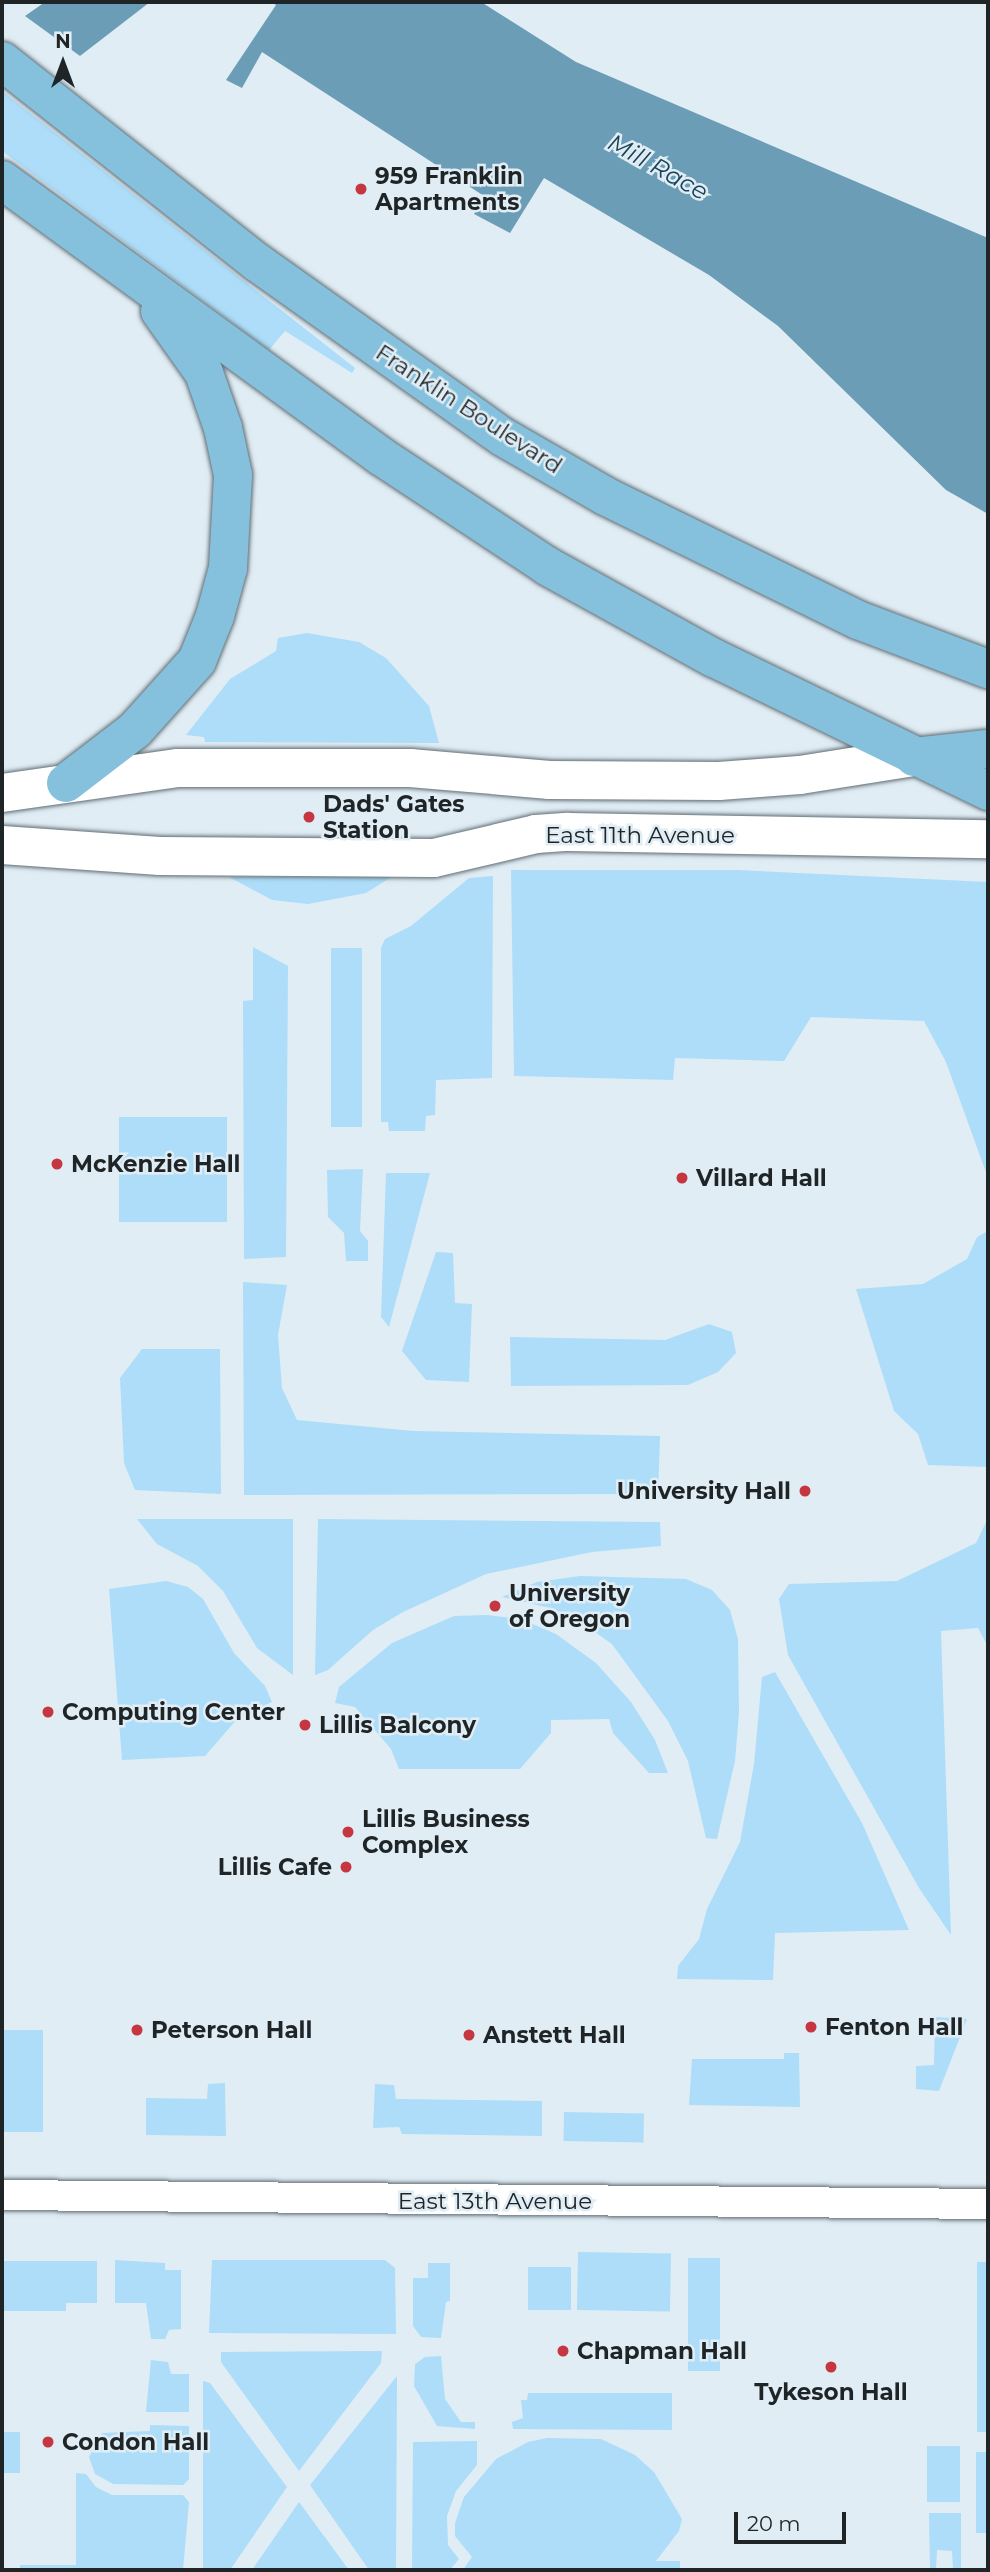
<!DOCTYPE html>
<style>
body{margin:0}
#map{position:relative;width:990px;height:2572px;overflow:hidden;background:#e0edf5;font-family:Montserrat,sans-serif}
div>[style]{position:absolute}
.green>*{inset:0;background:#adddf8;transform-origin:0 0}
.water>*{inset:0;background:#6c9db7}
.roads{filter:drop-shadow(0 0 2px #616d74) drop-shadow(0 0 2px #616d74)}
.pedestrian>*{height:30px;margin:-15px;padding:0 15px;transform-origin:15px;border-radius:15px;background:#fff}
.secondary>*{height:38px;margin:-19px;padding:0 19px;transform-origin:19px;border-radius:19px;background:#fff}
.primary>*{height:38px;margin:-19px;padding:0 19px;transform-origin:19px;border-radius:19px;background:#85c1dc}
.dots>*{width:19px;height:19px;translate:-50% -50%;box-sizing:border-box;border:4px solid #e0edf5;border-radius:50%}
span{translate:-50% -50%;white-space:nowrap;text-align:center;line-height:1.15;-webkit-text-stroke:5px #e0edf5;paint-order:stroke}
.poi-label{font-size:23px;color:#1f2427;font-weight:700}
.left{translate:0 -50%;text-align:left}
.right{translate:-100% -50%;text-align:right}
.street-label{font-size:23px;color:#1f2427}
.water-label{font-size:24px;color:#184255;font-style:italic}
.frame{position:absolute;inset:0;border:4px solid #1f2427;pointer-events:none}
.north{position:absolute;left:28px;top:28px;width:70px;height:70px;-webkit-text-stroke:5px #e0edf5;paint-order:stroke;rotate:0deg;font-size:19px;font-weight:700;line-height:28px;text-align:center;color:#1f2427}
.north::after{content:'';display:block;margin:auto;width:24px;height:32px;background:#1f2427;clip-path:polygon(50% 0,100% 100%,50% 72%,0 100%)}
.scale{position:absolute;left:734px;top:2512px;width:112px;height:32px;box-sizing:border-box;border:4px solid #1f2427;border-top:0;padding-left:9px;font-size:21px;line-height:24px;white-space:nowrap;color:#1f2427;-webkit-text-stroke:5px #e0edf5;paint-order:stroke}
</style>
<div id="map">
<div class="green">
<div style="clip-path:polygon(2px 91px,355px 368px,352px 373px,285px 331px,269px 350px,2px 151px)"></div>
<div style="clip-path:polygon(307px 633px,359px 642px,386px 658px,429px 706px,439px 743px,205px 742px,204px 737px,186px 735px,230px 679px,276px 651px,278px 638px)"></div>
<div style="clip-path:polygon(511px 870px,737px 870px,988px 882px,988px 1178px,946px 1062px,924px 1021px,811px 1017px,784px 1061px,675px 1058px,673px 1080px,514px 1076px)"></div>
<div style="clip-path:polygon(393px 876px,366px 893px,308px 904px,272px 900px,229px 877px)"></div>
<div style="clip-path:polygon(493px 876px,492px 1078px,436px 1080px,435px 1115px,426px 1116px,425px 1131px,389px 1131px,388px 1122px,381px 1122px,381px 948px,385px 939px,411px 926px,469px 878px)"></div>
<div style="clip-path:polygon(253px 947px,288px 966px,286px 1257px,244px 1259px,243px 1001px,253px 1000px)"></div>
<div style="left:362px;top:948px;width:179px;height:31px;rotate:90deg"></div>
<div style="left:119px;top:1117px;width:108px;height:105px"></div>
<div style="clip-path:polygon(363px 1169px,360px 1231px,368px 1241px,368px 1261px,346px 1261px,344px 1233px,328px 1217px,327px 1170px)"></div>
<div style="clip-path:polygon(386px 1173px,430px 1173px,389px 1327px,381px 1317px)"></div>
<div style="clip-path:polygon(988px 1231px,988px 1467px,928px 1465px,918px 1434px,894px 1411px,856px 1289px,923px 1284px,967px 1259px,977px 1237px)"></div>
<div style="clip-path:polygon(436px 1252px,453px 1253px,455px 1303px,472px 1304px,469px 1382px,426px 1380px,402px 1351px)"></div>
<div style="clip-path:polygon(243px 1282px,287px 1285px,278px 1335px,282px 1388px,297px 1420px,413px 1431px,660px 1436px,658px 1494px,244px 1495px)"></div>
<div style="clip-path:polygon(709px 1324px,732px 1332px,736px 1353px,718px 1372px,688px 1385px,511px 1386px,510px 1337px,665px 1340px)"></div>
<div style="clip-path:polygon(142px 1349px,220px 1349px,221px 1494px,135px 1490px,124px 1463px,120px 1378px)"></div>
<div style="clip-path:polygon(988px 1518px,988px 1734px,986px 1643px,978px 1628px,941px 1631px,951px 1935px,919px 1888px,788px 1655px,779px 1599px,789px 1584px,897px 1581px,976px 1543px)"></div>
<div style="clip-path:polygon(137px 1519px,293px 1519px,293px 1675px,257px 1648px,223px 1591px,198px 1566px,157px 1544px)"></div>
<div style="clip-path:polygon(318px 1519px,660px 1522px,661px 1546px,592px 1552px,486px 1574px,403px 1612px,373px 1630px,328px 1670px,315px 1675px)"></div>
<div style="clip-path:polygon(580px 1576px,686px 1579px,712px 1590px,730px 1610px,738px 1639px,739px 1713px,735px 1761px,717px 1839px,706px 1838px,688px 1761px,668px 1721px,612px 1644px,582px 1623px,546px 1607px,502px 1597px,537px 1582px)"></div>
<div style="clip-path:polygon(166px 1581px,188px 1587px,203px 1599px,234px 1653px,265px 1686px,272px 1702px,238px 1718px,205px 1756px,122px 1760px,109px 1589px)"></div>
<div style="clip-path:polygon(487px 1615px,521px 1619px,556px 1634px,596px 1663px,631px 1702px,655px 1740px,668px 1773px,649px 1773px,613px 1733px,609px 1719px,551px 1720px,551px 1733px,520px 1769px,399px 1769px,391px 1749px,355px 1707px,335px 1703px,339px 1687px,392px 1643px,454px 1616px)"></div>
<div style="clip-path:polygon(775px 1672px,862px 1823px,909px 1930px,775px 1933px,773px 1980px,677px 1979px,678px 1966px,699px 1939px,707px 1909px,740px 1842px,754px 1764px,762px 1677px)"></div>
<div style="clip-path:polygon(935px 2017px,967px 2019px,939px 2091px,916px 2089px,916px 2066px,934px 2065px)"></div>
<div style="left:2px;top:2030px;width:41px;height:102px"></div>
<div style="clip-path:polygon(784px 2053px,799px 2053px,800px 2107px,689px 2105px,692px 2059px,784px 2059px)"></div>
<div style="clip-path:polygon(225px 2083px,226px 2136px,146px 2135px,146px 2098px,207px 2099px,208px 2084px)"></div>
<div style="clip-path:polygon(375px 2084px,394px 2085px,396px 2099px,542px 2101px,542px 2136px,402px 2134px,399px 2127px,373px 2128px)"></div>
<div style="left:564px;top:2112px;width:80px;height:29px;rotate:1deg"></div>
<div style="left:578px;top:2252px;width:93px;height:58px;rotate:1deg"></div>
<div style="left:688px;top:2258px;width:32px;height:113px"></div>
<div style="clip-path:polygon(115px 2260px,165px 2263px,165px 2270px,181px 2270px,181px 2329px,169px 2330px,165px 2339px,151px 2339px,146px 2303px,115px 2303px)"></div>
<div style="clip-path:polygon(212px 2260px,385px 2260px,395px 2268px,396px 2334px,209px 2333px)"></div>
<div style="clip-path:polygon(2px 2261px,97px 2261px,97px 2303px,66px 2303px,66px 2311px,2px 2311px)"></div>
<div style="left:977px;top:2262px;width:11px;height:170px"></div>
<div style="clip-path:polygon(428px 2263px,450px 2263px,450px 2301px,446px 2302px,441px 2338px,421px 2337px,413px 2326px,413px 2278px,428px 2278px)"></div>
<div style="left:528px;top:2267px;width:43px;height:43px"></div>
<div style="clip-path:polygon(382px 2351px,381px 2363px,299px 2471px,221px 2362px,221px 2352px)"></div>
<div style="clip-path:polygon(441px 2356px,445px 2399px,461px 2422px,475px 2422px,475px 2429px,437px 2426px,414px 2386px,415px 2364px,425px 2357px)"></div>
<div style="clip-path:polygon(151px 2360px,168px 2362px,171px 2374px,189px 2374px,189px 2412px,146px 2412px)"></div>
<div style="clip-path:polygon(397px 2376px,396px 2570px,369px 2570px,310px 2485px)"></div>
<div style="clip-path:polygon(203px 2381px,210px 2383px,287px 2487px,230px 2570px,203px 2570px)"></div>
<div style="clip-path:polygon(528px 2393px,672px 2393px,672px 2430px,513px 2429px,512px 2422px,523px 2418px,521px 2400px,527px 2400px)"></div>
<div style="clip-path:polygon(150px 2425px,189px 2426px,189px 2479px,183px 2485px,113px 2484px,95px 2474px,89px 2457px,102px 2433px,150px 2431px)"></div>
<div style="left:2px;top:2432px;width:18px;height:41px"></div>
<div style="clip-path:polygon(547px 2438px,601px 2439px,635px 2455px,654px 2472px,682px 2519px,679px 2531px,656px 2561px,680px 2561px,680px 2570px,463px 2570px,472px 2557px,455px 2536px,455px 2523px,464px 2497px,496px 2459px,528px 2442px)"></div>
<div style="clip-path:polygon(477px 2441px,477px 2465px,456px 2491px,447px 2516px,448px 2545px,459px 2559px,450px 2570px,412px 2570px,413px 2442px)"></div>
<div style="left:927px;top:2446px;width:33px;height:56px"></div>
<div style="left:976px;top:2452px;width:12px;height:81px"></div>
<div style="clip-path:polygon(76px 2473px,86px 2474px,96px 2487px,112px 2495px,183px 2495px,189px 2502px,183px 2570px,20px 2570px,20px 2565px,76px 2565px)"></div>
<div style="clip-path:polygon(299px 2502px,349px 2570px,252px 2570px)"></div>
<div style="clip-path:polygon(929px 2513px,961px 2513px,961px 2570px,953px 2570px,952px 2551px,937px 2550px,936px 2570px,930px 2570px)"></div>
</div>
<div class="water">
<div style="clip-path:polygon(45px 2px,150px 2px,80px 56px,25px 16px)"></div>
<div style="clip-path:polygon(272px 2px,481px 2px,576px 62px,988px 238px,988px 514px,946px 490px,778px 326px,709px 275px,544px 178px,510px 233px,474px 214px,484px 196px,262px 52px,242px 88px,226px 80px,276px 5px)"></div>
</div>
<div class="roads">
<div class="pedestrian">
<div style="left:2px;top:2195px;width:986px;rotate:0.52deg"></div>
</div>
<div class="secondary">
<div style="left:2px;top:793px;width:178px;rotate:-8.1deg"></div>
<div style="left:178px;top:768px;width:232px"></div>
<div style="left:410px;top:768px;width:140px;rotate:4.9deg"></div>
<div style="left:549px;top:780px;width:170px;rotate:0.3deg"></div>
<div style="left:719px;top:781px;width:81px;rotate:-4.2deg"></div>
<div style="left:800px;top:775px;width:115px;rotate:-9deg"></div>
<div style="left:2px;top:845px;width:158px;rotate:4deg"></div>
<div style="left:160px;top:856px;width:274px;rotate:0.4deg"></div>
<div style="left:434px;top:858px;width:105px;rotate:-13.2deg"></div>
<div style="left:536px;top:834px;width:32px;rotate:-4deg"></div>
<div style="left:568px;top:832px;width:420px;rotate:1deg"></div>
</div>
<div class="primary">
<div style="left:2px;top:61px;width:326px;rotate:38.3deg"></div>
<div style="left:258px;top:263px;width:301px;rotate:35.4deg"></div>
<div style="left:503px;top:437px;width:118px;rotate:30deg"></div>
<div style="left:605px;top:496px;width:282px;rotate:26.1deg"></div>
<div style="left:858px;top:620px;width:139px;rotate:20.7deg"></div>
<div style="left:2px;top:180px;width:470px;rotate:36.1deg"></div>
<div style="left:382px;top:457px;width:198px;rotate:33.4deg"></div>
<div style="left:547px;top:566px;width:191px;rotate:28.9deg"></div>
<div style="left:714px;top:658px;width:305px;rotate:25.9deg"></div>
<div style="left:914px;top:757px;width:74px;rotate:-6.2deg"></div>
<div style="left:66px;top:783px;width:87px;rotate:-37.5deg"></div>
<div style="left:135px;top:730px;width:93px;rotate:-48.1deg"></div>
<div style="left:197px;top:661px;width:48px;rotate:-68.2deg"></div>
<div style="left:215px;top:616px;width:50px;rotate:-74.8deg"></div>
<div style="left:228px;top:568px;width:93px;rotate:-86.9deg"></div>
<div style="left:233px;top:475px;width:48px;rotate:-102deg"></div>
<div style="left:223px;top:428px;width:58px;rotate:-109.1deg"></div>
<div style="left:204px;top:373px;width:76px;rotate:-125.4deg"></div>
</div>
</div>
<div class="dots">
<div style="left:361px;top:189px;background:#c63640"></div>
<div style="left:309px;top:817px;background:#c63640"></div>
<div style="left:57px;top:1164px;background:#c63640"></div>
<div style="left:682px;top:1178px;background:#c63640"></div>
<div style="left:805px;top:1491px;background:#c63640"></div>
<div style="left:495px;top:1606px;background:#c63640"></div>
<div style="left:48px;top:1712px;background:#c63640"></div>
<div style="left:305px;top:1725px;background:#c63640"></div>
<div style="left:348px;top:1832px;background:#c63640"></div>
<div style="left:346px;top:1867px;background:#c63640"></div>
<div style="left:811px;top:2027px;background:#c63640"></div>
<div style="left:137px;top:2030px;background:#c63640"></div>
<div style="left:469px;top:2035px;background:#c63640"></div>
<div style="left:563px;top:2351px;background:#c63640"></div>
<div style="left:831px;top:2367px;background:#c63640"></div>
<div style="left:48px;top:2442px;background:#c63640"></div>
</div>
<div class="poi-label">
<span class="left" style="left:375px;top:189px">959 Franklin<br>Apartments</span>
<span class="left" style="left:323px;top:817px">Dads' Gates<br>Station</span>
<span class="left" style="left:71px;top:1164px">McKenzie Hall</span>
<span class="left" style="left:696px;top:1178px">Villard Hall</span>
<span class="right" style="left:791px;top:1491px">University Hall</span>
<span class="left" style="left:509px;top:1606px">University<br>of Oregon</span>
<span class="left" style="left:62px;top:1712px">Computing Center</span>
<span class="left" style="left:319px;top:1725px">Lillis Balcony</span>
<span class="left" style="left:362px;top:1832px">Lillis Business<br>Complex</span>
<span class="right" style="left:332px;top:1867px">Lillis Cafe</span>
<span class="left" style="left:825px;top:2027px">Fenton Hall</span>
<span class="left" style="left:151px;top:2030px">Peterson Hall</span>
<span class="left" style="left:483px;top:2035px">Anstett Hall</span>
<span class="left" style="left:577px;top:2351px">Chapman Hall</span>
<span style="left:831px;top:2392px">Tykeson Hall</span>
<span class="left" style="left:62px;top:2442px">Condon Hall</span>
</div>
<div class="street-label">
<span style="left:469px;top:409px;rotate:33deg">Franklin Boulevard</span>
<span style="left:640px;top:835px">East 11th Avenue</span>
<span style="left:495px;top:2201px">East 13th Avenue</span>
</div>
<div class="water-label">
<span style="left:658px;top:167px;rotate:29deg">Mill Race</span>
</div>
<div class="frame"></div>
<div class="north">N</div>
<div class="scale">20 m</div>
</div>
